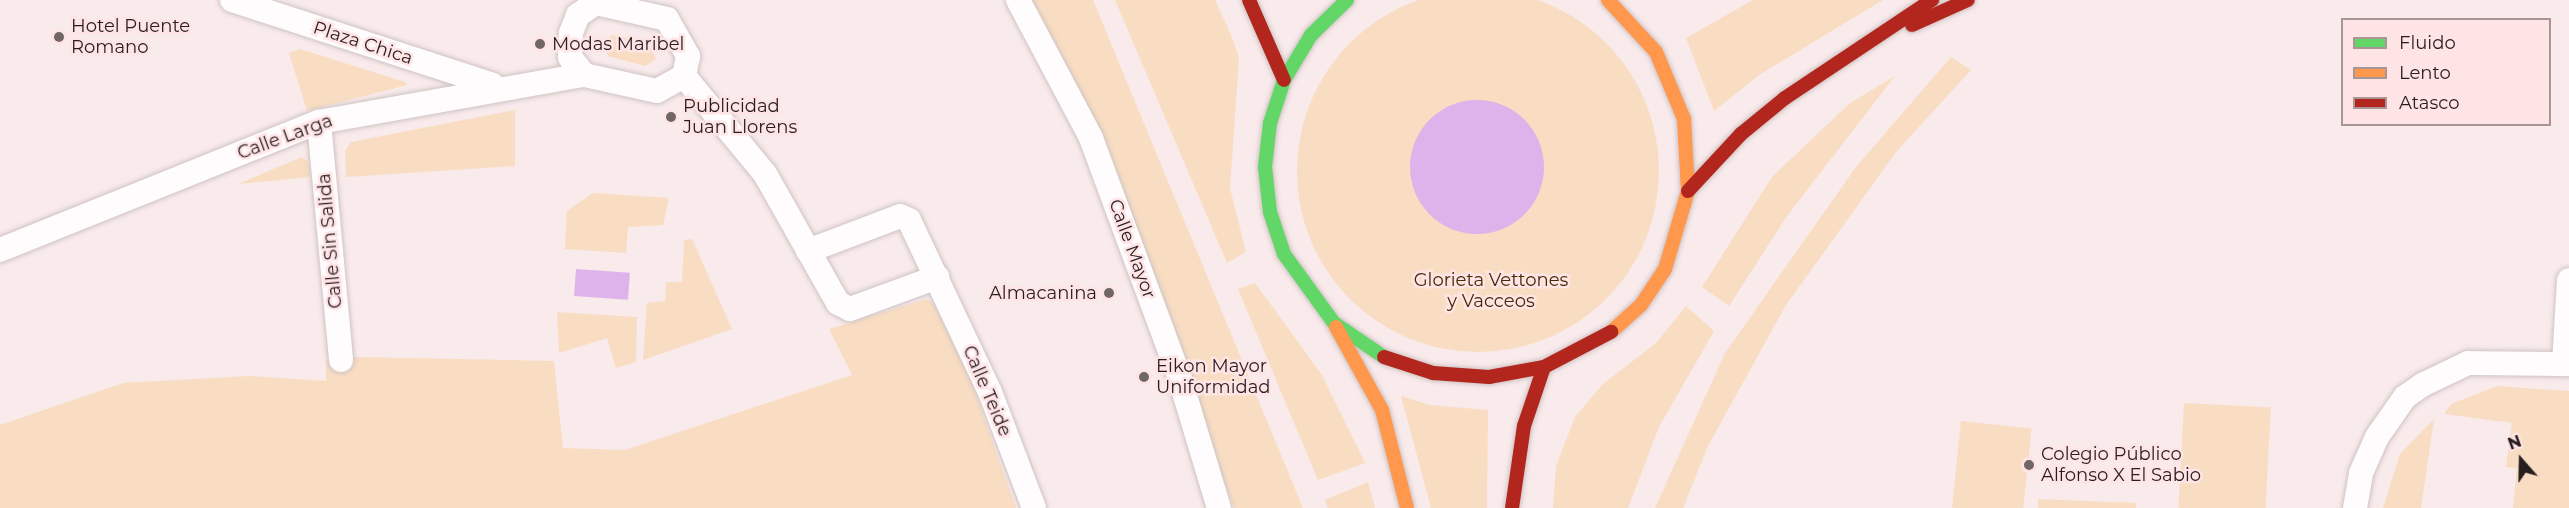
<!DOCTYPE html>
<meta charset="utf-8">
<style>
body{margin:0}
#map{position:relative;width:2569px;height:508px;overflow:hidden;background:#f9eaeb;font-family:Montserrat,sans-serif}
div>[style]{position:absolute}
.green>*{inset:0;background:#f8ddc2;transform-origin:0 0}
.round{border-radius:50%}
.water>*{inset:0;background:#deb3eb;transform-origin:0 0}
.roads{filter:drop-shadow(0 0 2px #cfc3c3) drop-shadow(0 0 2px #cfc3c3)}
.street>*{height:24px;margin:-12px;padding:0 12px;transform-origin:12px;border-radius:12px;background:#fefcfc}
.fast>*{height:14px;margin:-7px;padding:0 7px;transform-origin:7px;border-radius:7px;background:#63d668}
.slow>*{height:14px;margin:-7px;padding:0 7px;transform-origin:7px;border-radius:7px;background:#ff974d}
.jam>*{height:14px;margin:-7px;padding:0 7px;transform-origin:7px;border-radius:7px;background:#b3261e}
.dots>*{width:16px;height:16px;translate:-50% -50%;box-sizing:border-box;border:3px solid #ffe4e6;border-radius:50%}
span{translate:-50% -50%;white-space:nowrap;text-align:center;line-height:1.15;-webkit-text-stroke:5px #ffe4e6;paint-order:stroke}
.poi-label{font-size:18px;color:#281e1f}
.left{translate:0 -50%;text-align:left}
.right{translate:-100% -50%;text-align:right}
.street-label{font-size:18px;color:#281e1f}
.park-label{font-size:18px;color:#432b04}
.legend{position:absolute;left:2341px;top:18px;width:210px;height:108px;box-sizing:border-box;background:#ffe4e6;border:2px solid #a99596;margin:0;padding:8px 10px;list-style:none;font-size:18px;color:#281e1f}
.legend li{display:flex;align-items:center;gap:12px;height:30px}
.legend b{width:30px;border:2px solid #a99596}
.north{position:absolute;left:2491px;top:430px;width:60px;height:60px;-webkit-text-stroke:4px #ffe4e6;paint-order:stroke;rotate:340deg;font-size:16px;font-weight:700;line-height:24px;text-align:center;color:#281e1f}
.north::after{content:'';display:block;margin:auto;width:21px;height:27px;background:#281e1f;clip-path:polygon(50% 0,100% 100%,50% 72%,0 100%)}
</style>
<div id="map">
<div class="green">
<div class="round" style="left:1297px;top:-10px;width:362px;height:362px"></div>
<div style="clip-path:polygon(1030px 0,1093px 0,1303px 508px,1234px 508px,1097px 131px)"></div>
<div style="clip-path:polygon(1115px 0,1215px 0,1232px 37px,1239px 58px,1230px 188px,1246px 252px,1227px 263px)"></div>
<div style="clip-path:polygon(1753px 0,1883px 0,1759px 75px,1714px 111px,1686px 38px)"></div>
<div style="clip-path:polygon(613px 35px,648px 43px,656px 59px,645px 66px,608px 56px,602px 41px)"></div>
<div style="clip-path:polygon(300px 49px,405px 82px,407px 85px,307px 111px,289px 53px)"></div>
<div style="clip-path:polygon(1951px 57px,1971px 70px,1896px 152px,1786px 305px,1708px 446px,1683px 508px,1655px 508px,1725px 353px,1856px 167px)"></div>
<div style="clip-path:polygon(1895px 76px,1787px 216px,1729px 306px,1702px 287px,1772px 177px,1850px 103px)"></div>
<div style="clip-path:polygon(515px 110px,515px 166px,346px 177px,345px 151px,351px 142px)"></div>
<div style="clip-path:polygon(302px 157px,309px 163px,310px 177px,238px 184px)"></div>
<div style="clip-path:polygon(593px 193px,669px 198px,663px 225px,628px 227px,626px 253px,565px 249px,567px 211px)"></div>
<div style="clip-path:polygon(692px 239px,732px 329px,643px 360px,647px 303px,665px 301px,666px 282px,682px 282px,684px 240px)"></div>
<div style="clip-path:polygon(1255px 283px,1322px 375px,1365px 463px,1318px 480px,1238px 289px)"></div>
<div style="clip-path:polygon(926px 299px,934px 304px,972px 384px,1016px 508px,0 508px,0 425px,123px 383px,249px 376px,326px 381px,326px 360px,355px 357px,554px 361px,563px 448px,625px 450px,852px 375px,829px 329px)"></div>
<div style="clip-path:polygon(1686px 306px,1714px 331px,1659px 427px,1628px 508px,1553px 508px,1556px 466px,1575px 417px,1603px 384px,1656px 343px)"></div>
<div style="clip-path:polygon(557px 312px,637px 317px,636px 362px,616px 368px,607px 338px,559px 353px)"></div>
<div style="clip-path:polygon(2497px 386px,2569px 391px,2569px 508px,2513px 508px,2517px 468px,2506px 467px,2512px 423px,2444px 414px,2451px 404px)"></div>
<div style="clip-path:polygon(1401px 396px,1430px 405px,1488px 410px,1487px 508px,1431px 508px)"></div>
<div style="left:2184px;top:403px;width:87px;height:105px;rotate:3deg"></div>
<div style="clip-path:polygon(2434px 419px,2421px 508px,2383px 508px,2400px 454px)"></div>
<div style="left:1961px;top:421px;width:71px;height:87px;rotate:6deg"></div>
<div style="clip-path:polygon(1368px 482px,1375px 508px,1328px 508px,1325px 500px)"></div>
<div style="clip-path:polygon(2038px 499px,2136px 503px,2136px 508px,2038px 508px)"></div>
</div>
<div class="water">
<div class="round" style="left:1410px;top:100px;width:134px;height:134px"></div>
<div style="left:576px;top:269px;width:54px;height:27px;rotate:4deg"></div>
</div>
<div class="roads">
<div class="street">
<div style="left:232px;top:0;width:274px;rotate:18deg"></div>
<div style="left:1018px;top:0;width:156px;rotate:62.1deg"></div>
<div style="left:1091px;top:138px;width:257px;rotate:69.7deg"></div>
<div style="left:1180px;top:379px;width:135px;rotate:73.2deg"></div>
<div style="left:596px;top:3px;width:73px;rotate:12.7deg"></div>
<div style="left:667px;top:19px;width:43px;rotate:60.4deg"></div>
<div style="left:688px;top:56px;width:20px;rotate:101deg"></div>
<div style="left:684px;top:76px;width:31px;rotate:151deg"></div>
<div style="left:657px;top:91px;width:75px;rotate:-167.6deg"></div>
<div style="left:584px;top:75px;width:23px;rotate:-128deg"></div>
<div style="left:570px;top:57px;width:24px;rotate:-88deg"></div>
<div style="left:571px;top:33px;width:19px;rotate:-69deg"></div>
<div style="left:578px;top:15px;width:22px;rotate:-34deg"></div>
<div style="left:684px;top:76px;width:127px;rotate:50.4deg"></div>
<div style="left:765px;top:174px;width:148px;rotate:60.5deg"></div>
<div style="left:838px;top:303px;width:13px;rotate:27deg"></div>
<div style="left:850px;top:309px;width:93px;rotate:-20.2deg"></div>
<div style="left:319px;top:122px;width:239px;rotate:84.7deg"></div>
<div style="left:0;top:250px;width:344px;rotate:-21.9deg"></div>
<div style="left:319px;top:122px;width:269px;rotate:-10.1deg"></div>
<div style="left:808px;top:251px;width:98px;rotate:-20.8deg"></div>
<div style="left:900px;top:216px;width:10px;rotate:24deg"></div>
<div style="left:909px;top:220px;width:190px;rotate:64.8deg"></div>
<div style="left:990px;top:392px;width:124px;rotate:69.2deg"></div>
<div style="left:2564px;top:364px;width:84px;rotate:-86.6deg"></div>
<div style="left:2355px;top:508px;width:36px;rotate:-80deg"></div>
<div style="left:2361px;top:473px;width:39px;rotate:-66deg"></div>
<div style="left:2377px;top:437px;width:49px;rotate:-55deg"></div>
<div style="left:2405px;top:397px;width:21px;rotate:-35deg"></div>
<div style="left:2422px;top:385px;width:51px;rotate:-25.6deg"></div>
<div style="left:2468px;top:363px;width:101px;rotate:0.6deg"></div>
</div>
<div class="fast">
<div style="left:1347px;top:0;width:50px;rotate:135.8deg"></div>
<div style="left:1311px;top:35px;width:52px;rotate:121deg"></div>
<div style="left:1284px;top:80px;width:45px;rotate:108deg"></div>
<div style="left:1270px;top:123px;width:44px;rotate:96.5deg"></div>
<div style="left:1265px;top:167px;width:45px;rotate:83.7deg"></div>
<div style="left:1270px;top:212px;width:44px;rotate:71.6deg"></div>
<div style="left:1284px;top:254px;width:85px;rotate:54.1deg"></div>
<div style="left:1334px;top:323px;width:60px;rotate:34.2deg"></div>
</div>
<div class="slow">
<div style="left:1608px;top:0;width:71px;rotate:47.3deg"></div>
<div style="left:1656px;top:52px;width:73px;rotate:67.3deg"></div>
<div style="left:1684px;top:119px;width:72px;rotate:86.8deg"></div>
<div style="left:1688px;top:191px;width:81px;rotate:106.4deg"></div>
<div style="left:1665px;top:269px;width:43px;rotate:123.7deg"></div>
<div style="left:1641px;top:305px;width:40px;rotate:138deg"></div>
<div style="left:1336px;top:327px;width:95px;rotate:61deg"></div>
<div style="left:1382px;top:410px;width:101px;rotate:75.7deg"></div>
</div>
<div class="jam">
<div style="left:1249px;top:0;width:87px;rotate:66.4deg"></div>
<div style="left:1912px;top:25px;width:61px;rotate:-24.1deg"></div>
<div style="left:1688px;top:191px;width:78px;rotate:-47.1deg"></div>
<div style="left:1741px;top:134px;width:57px;rotate:-39.3deg"></div>
<div style="left:1785px;top:98px;width:177px;rotate:-33.7deg"></div>
<div style="left:1384px;top:357px;width:52px;rotate:18.1deg"></div>
<div style="left:1433px;top:373px;width:56px;rotate:4.1deg"></div>
<div style="left:1489px;top:377px;width:56px;rotate:-10.3deg"></div>
<div style="left:1544px;top:367px;width:76px;rotate:-27.6deg"></div>
<div style="left:1512px;top:508px;width:83px;rotate:-81.7deg"></div>
<div style="left:1524px;top:426px;width:62px;rotate:-71.3deg"></div>
</div>
</div>
<div class="dots">
<div style="left:59px;top:37px;background:#716566"></div>
<div style="left:540px;top:44px;background:#716566"></div>
<div style="left:671px;top:117px;background:#716566"></div>
<div style="left:1109px;top:293px;background:#716566"></div>
<div style="left:1144px;top:377px;background:#716566"></div>
<div style="left:2029px;top:465px;background:#716566"></div>
</div>
<div class="poi-label">
<span class="left" style="left:71px;top:37px">Hotel Puente<br>Romano</span>
<span class="left" style="left:552px;top:44px">Modas Maribel</span>
<span class="left" style="left:683px;top:117px">Publicidad<br>Juan Llorens</span>
<span class="right" style="left:1097px;top:293px">Almacanina</span>
<span class="left" style="left:1156px;top:377px">Eikon Mayor<br>Uniformidad</span>
<span class="left" style="left:2041px;top:465px">Colegio Público<br>Alfonso X El Sabio</span>
</div>
<div class="street-label">
<span style="left:363px;top:43px;rotate:18deg">Plaza Chica</span>
<span style="left:285px;top:137px;rotate:-20deg">Calle Larga</span>
<span style="left:330px;top:241px;rotate:-95deg">Calle Sin Salida</span>
<span style="left:1132px;top:249px;rotate:70deg">Calle Mayor</span>
<span style="left:987px;top:391px;rotate:67deg">Calle Teide</span>
</div>
<div class="park-label">
<span style="left:1491px;top:291px">Glorieta Vettones<br>y Vacceos</span>
</div>
<ul class="legend">
<li><b style="height:8px;background:#63d668"></b>Fluido</li>
<li><b style="height:8px;background:#ff974d"></b>Lento</li>
<li><b style="height:8px;background:#b3261e"></b>Atasco</li>
</ul>
<div class="north">N</div>
</div>
